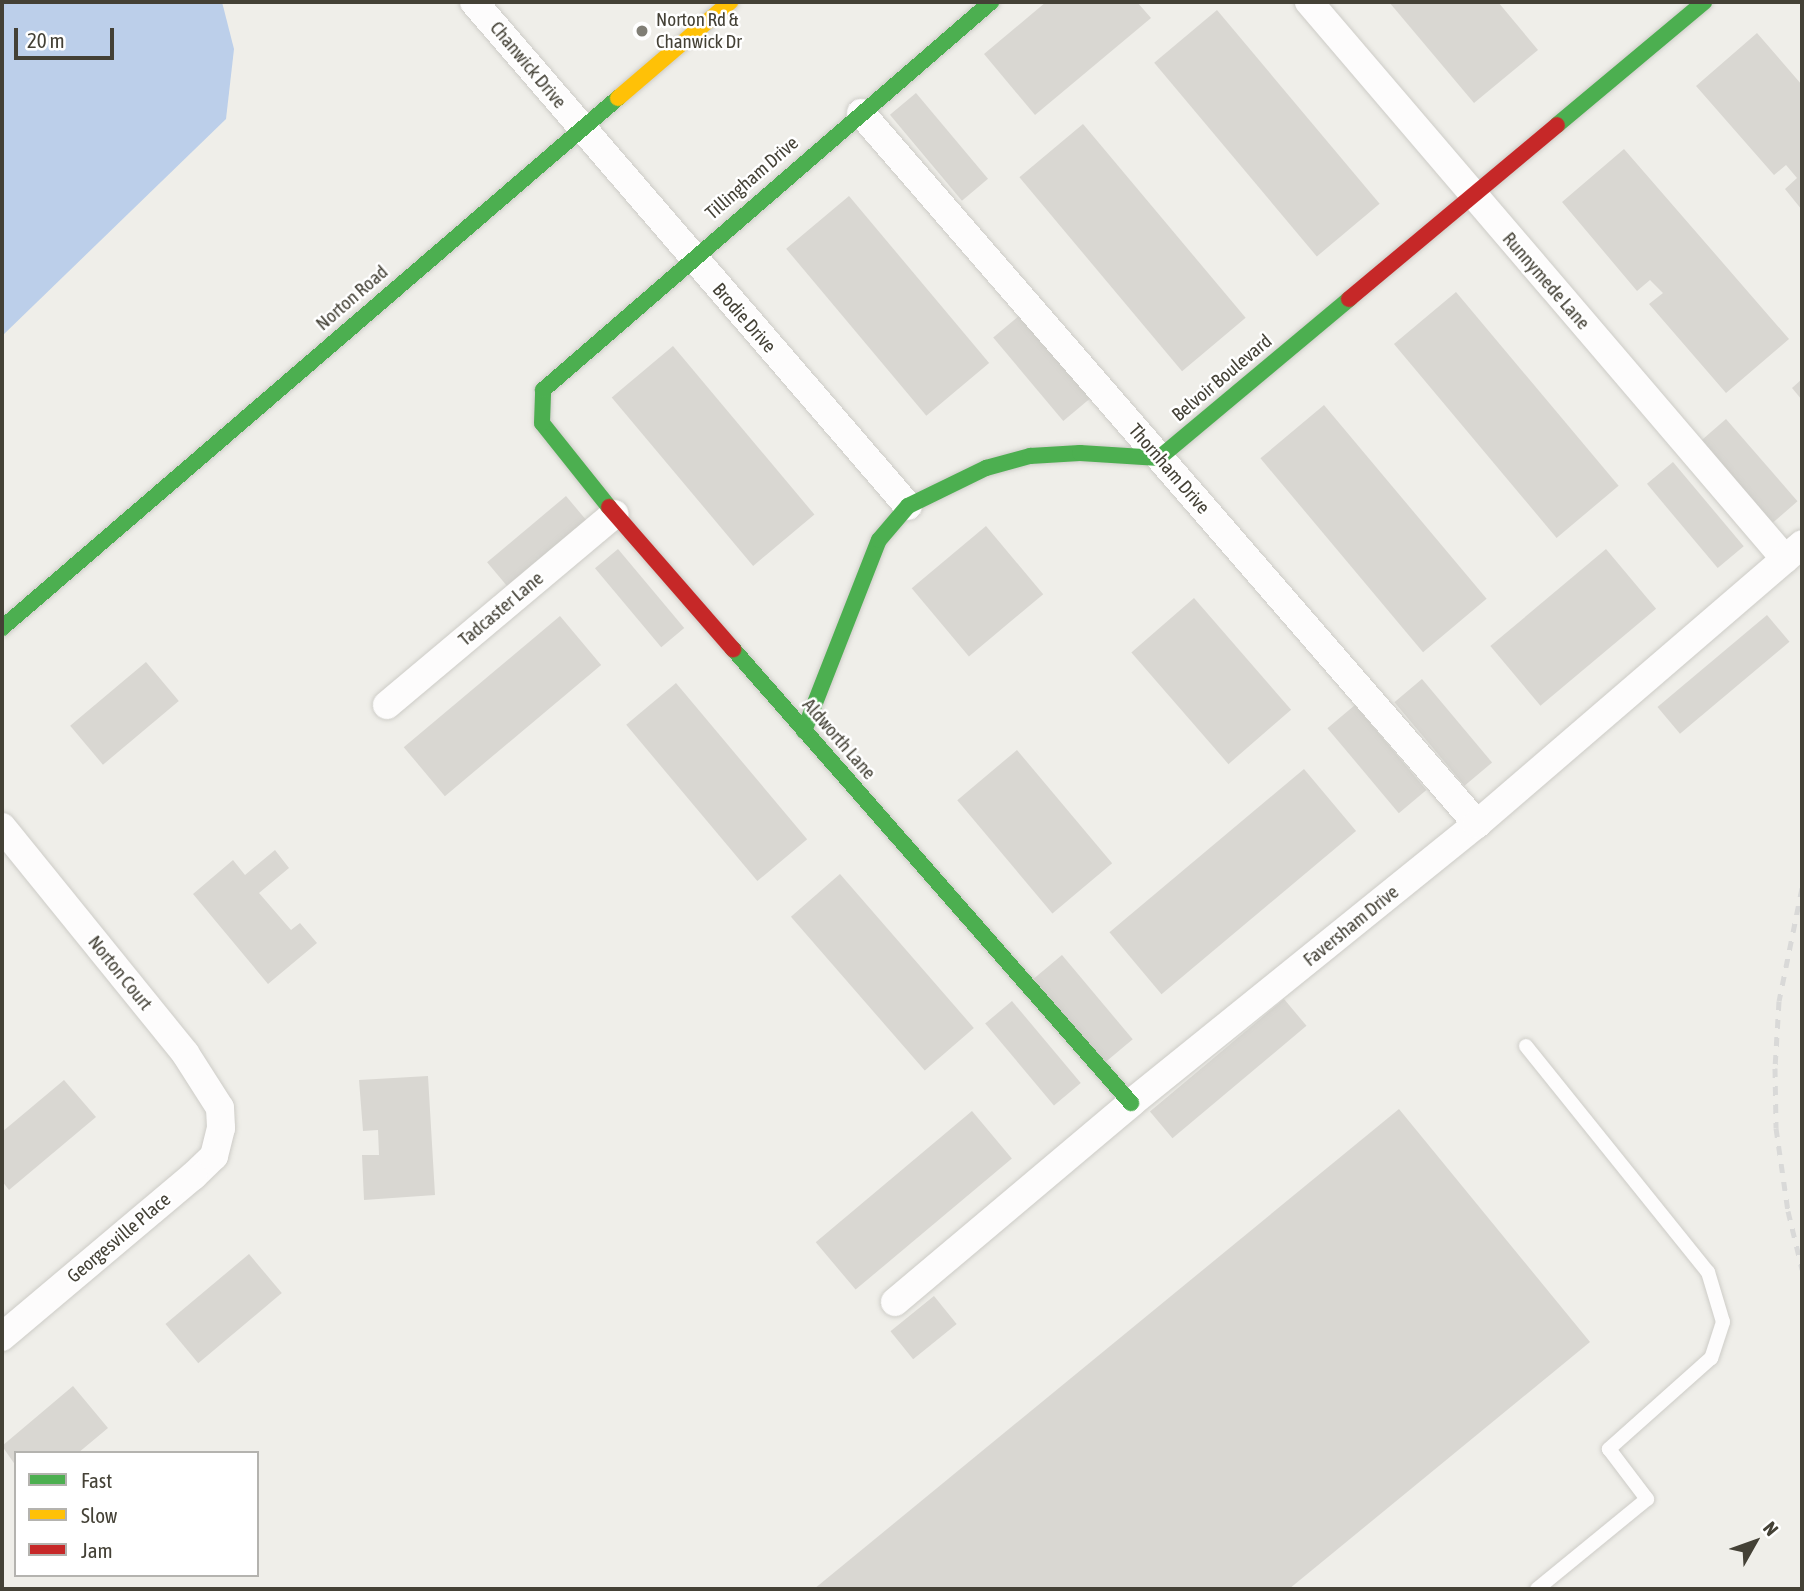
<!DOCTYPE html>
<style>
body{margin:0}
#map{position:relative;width:1804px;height:1591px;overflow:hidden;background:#efeee9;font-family:"Asap Condensed",sans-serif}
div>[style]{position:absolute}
.water>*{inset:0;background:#bccfea}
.building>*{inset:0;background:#d9d7d2;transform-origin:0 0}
.roads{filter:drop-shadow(0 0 2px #cdccc7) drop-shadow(0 0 2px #cdccc7)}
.lane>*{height:14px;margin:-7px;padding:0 7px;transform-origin:7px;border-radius:7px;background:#fdfcfc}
.street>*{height:28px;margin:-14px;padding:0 14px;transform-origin:14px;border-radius:14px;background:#fdfcfc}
.fast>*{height:16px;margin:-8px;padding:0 8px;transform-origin:8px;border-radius:8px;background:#4caf50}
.slow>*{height:16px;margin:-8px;padding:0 8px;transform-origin:8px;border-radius:8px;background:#ffc107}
.jam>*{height:16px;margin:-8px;padding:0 8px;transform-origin:8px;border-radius:8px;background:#c62828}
.rail>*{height:5px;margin-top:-2.5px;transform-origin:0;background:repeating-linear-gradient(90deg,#d9d9d8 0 9px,transparent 0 18px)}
.dots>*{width:19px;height:19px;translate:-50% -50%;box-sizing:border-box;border:4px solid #fff;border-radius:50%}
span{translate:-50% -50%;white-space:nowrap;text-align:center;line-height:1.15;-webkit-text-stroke:5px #fff;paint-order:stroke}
.poi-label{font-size:19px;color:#444136}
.left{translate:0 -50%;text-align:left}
.street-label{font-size:19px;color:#444136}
.frame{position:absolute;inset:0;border:4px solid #444136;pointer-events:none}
.legend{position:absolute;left:14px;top:1451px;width:245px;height:126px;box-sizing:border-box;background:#fff;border:2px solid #b4b3af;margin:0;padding:9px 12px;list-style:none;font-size:21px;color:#444136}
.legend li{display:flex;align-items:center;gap:14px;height:35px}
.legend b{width:35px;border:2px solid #b4b3af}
.north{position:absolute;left:1720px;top:1507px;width:70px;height:70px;-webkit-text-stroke:5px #fff;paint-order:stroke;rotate:50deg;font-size:19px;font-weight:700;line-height:28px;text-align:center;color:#444136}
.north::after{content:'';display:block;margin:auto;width:24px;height:32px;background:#444136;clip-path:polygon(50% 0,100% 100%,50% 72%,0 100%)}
.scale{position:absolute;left:14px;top:28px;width:100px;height:32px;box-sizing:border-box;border:4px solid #444136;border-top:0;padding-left:9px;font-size:21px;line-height:24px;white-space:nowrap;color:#444136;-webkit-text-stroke:5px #fff;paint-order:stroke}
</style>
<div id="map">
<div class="water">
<div style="clip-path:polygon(2px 2px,222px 2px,234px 49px,226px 119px,2px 336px)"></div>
</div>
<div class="building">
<div style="clip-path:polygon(1046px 2px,1137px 2px,1151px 18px,1035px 115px,984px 54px)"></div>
<div style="clip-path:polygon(1389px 2px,1498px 2px,1538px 50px,1474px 103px)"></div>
<div style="left:1217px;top:10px;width:253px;height:82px;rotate:50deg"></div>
<div style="clip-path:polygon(1757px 33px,1802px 85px,1802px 210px,1785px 189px,1797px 178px,1786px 165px,1774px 175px,1696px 86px)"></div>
<div style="left:916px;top:93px;width:112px;height:34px;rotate:50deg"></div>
<div style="left:1083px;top:124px;width:253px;height:83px;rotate:50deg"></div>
<div style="clip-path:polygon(1624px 149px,1789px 339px,1726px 393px,1649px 304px,1663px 293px,1650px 280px,1637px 291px,1562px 202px)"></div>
<div style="left:849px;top:196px;width:218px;height:82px;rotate:50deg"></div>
<div style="left:1456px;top:292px;width:253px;height:81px;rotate:50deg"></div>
<div style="left:1020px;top:315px;width:109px;height:35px;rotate:50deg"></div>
<div style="left:673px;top:346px;width:220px;height:80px;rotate:50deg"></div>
<div style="clip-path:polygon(1802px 379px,1802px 400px,1792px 388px)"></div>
<div style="left:1324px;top:405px;width:253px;height:83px;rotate:50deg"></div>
<div style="left:1726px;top:419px;width:109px;height:37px;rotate:49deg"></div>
<div style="left:1673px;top:462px;width:110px;height:34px;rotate:50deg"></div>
<div style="left:566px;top:496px;width:33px;height:103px;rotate:50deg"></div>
<div style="left:986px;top:526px;width:89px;height:97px;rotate:50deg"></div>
<div style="left:618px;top:549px;width:103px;height:30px;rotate:50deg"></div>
<div style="left:1606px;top:549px;width:78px;height:151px;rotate:50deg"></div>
<div style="left:1194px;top:598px;width:148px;height:83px;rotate:49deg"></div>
<div style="left:1767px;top:615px;width:35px;height:143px;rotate:50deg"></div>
<div style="left:560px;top:616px;width:64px;height:204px;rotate:50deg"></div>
<div style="left:146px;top:662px;width:51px;height:99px;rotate:50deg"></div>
<div style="left:1422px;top:679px;width:109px;height:36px;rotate:50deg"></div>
<div style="left:676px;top:683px;width:204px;height:65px;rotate:50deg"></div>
<div style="left:1355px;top:705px;width:111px;height:36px;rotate:50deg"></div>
<div style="left:1017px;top:750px;width:148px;height:78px;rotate:50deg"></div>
<div style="left:1304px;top:769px;width:81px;height:254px;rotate:50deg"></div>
<div style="clip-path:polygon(275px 850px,289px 868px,259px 893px,291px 930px,300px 923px,317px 943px,268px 984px,193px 894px,233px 860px,245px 875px)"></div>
<div style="left:840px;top:874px;width:204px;height:65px;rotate:49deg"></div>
<div style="left:1062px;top:955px;width:110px;height:37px;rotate:50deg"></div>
<div style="left:1284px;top:999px;width:35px;height:175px;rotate:50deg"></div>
<div style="left:1012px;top:1001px;width:107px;height:35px;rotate:50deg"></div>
<div style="clip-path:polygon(428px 1076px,435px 1195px,364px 1200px,362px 1155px,379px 1155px,378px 1130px,363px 1131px,359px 1080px)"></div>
<div style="clip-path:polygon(64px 1080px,96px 1117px,9px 1190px,2px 1181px,2px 1132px)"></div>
<div style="clip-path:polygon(1399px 1109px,1590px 1342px,1289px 1589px,814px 1589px)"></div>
<div style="left:972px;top:1111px;width:62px;height:204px;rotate:50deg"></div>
<div style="left:249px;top:1254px;width:51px;height:109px;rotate:50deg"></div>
<div style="left:934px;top:1296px;width:36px;height:56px;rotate:51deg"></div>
<div style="clip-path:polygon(73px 1386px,108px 1428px,78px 1453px,16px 1453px,16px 1466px,2px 1446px)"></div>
</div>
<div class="roads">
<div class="lane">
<div style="left:1526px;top:1046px;width:290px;rotate:51.2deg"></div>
<div style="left:1708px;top:1272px;width:52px;rotate:73.3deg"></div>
<div style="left:1723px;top:1322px;width:38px;rotate:108deg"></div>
<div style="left:1711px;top:1358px;width:137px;rotate:138.3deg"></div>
<div style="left:1609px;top:1449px;width:63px;rotate:52.8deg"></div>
<div style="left:1647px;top:1499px;width:142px;rotate:140.7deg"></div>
</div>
<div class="street">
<div style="left:474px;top:2px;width:665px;rotate:49.27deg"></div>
<div style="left:1309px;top:2px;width:733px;rotate:49.48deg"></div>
<div style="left:861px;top:113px;width:941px;rotate:49.09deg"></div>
<div style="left:387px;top:705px;width:297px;rotate:-40deg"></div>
<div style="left:2px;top:827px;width:291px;rotate:51deg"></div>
<div style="left:185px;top:1053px;width:65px;rotate:57.5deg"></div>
<div style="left:220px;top:1108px;width:20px;rotate:87deg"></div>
<div style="left:221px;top:1128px;width:29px;rotate:104deg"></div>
<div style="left:214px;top:1156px;width:29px;rotate:136deg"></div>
<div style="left:193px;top:1176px;width:250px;rotate:139.9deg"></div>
<div style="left:895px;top:1302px;width:309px;rotate:-40.1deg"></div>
<div style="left:1131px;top:1103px;width:444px;rotate:-38.9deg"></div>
<div style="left:1477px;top:824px;width:429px;rotate:-40.7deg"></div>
</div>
<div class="fast">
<div style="left:1557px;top:125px;width:192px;rotate:-39.9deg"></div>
<div style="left:609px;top:507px;width:107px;rotate:-128.6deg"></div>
<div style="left:542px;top:423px;width:33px;rotate:-88deg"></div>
<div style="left:543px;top:390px;width:593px;rotate:-40.89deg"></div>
<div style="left:2px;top:628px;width:813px;rotate:-40.71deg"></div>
<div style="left:733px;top:649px;width:604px;rotate:48.76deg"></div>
<div style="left:804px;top:731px;width:205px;rotate:-68.6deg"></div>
<div style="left:879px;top:540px;width:45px;rotate:-49.5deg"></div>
<div style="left:908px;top:506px;width:87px;rotate:-26deg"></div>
<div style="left:986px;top:468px;width:46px;rotate:-15.3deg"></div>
<div style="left:1030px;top:456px;width:50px;rotate:-3.4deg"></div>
<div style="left:1080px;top:453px;width:79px;rotate:3.6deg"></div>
<div style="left:1159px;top:458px;width:248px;rotate:-39.9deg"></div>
</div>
<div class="slow">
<div style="left:618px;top:98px;width:148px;rotate:-40.6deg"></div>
</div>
<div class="jam">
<div style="left:1349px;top:299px;width:271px;rotate:-39.9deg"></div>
<div style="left:609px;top:507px;width:189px;rotate:48.9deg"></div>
</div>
</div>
<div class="rail">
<div style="left:1802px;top:888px;width:115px;rotate:101.5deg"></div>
<div style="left:1779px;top:1001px;width:67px;rotate:93.4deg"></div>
<div style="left:1775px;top:1068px;width:60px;rotate:89deg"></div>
<div style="left:1776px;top:1128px;width:84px;rotate:81.8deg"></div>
<div style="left:1788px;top:1211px;width:60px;rotate:76.4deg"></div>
</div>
<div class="dots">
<div style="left:642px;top:31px;background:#807e75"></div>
</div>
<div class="poi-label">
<span class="left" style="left:656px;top:31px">Norton Rd &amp;<br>Chanwick Dr</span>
</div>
<div class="street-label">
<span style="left:528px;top:65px;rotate:50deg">Chanwick Drive</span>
<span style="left:752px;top:178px;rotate:-41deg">Tillingham Drive</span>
<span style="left:1546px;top:281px;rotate:49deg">Runnymede Lane</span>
<span style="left:352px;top:298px;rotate:-41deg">Norton Road</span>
<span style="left:744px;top:318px;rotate:49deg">Brodie Drive</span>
<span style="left:1222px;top:378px;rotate:-40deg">Belvoir Boulevard</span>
<span style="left:1169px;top:469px;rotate:49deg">Thornham Drive</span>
<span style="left:501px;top:609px;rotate:-40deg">Tadcaster Lane</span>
<span style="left:839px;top:739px;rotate:49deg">Aldworth Lane</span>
<span style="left:1351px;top:926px;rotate:-39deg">Faversham Drive</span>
<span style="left:120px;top:973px;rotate:51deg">Norton Court</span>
<span style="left:119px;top:1238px;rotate:-40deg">Georgesville Place</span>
</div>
<div class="frame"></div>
<ul class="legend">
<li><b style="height:9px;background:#4caf50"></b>Fast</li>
<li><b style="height:9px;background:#ffc107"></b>Slow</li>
<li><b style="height:9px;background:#c62828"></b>Jam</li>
</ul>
<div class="north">N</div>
<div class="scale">20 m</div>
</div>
